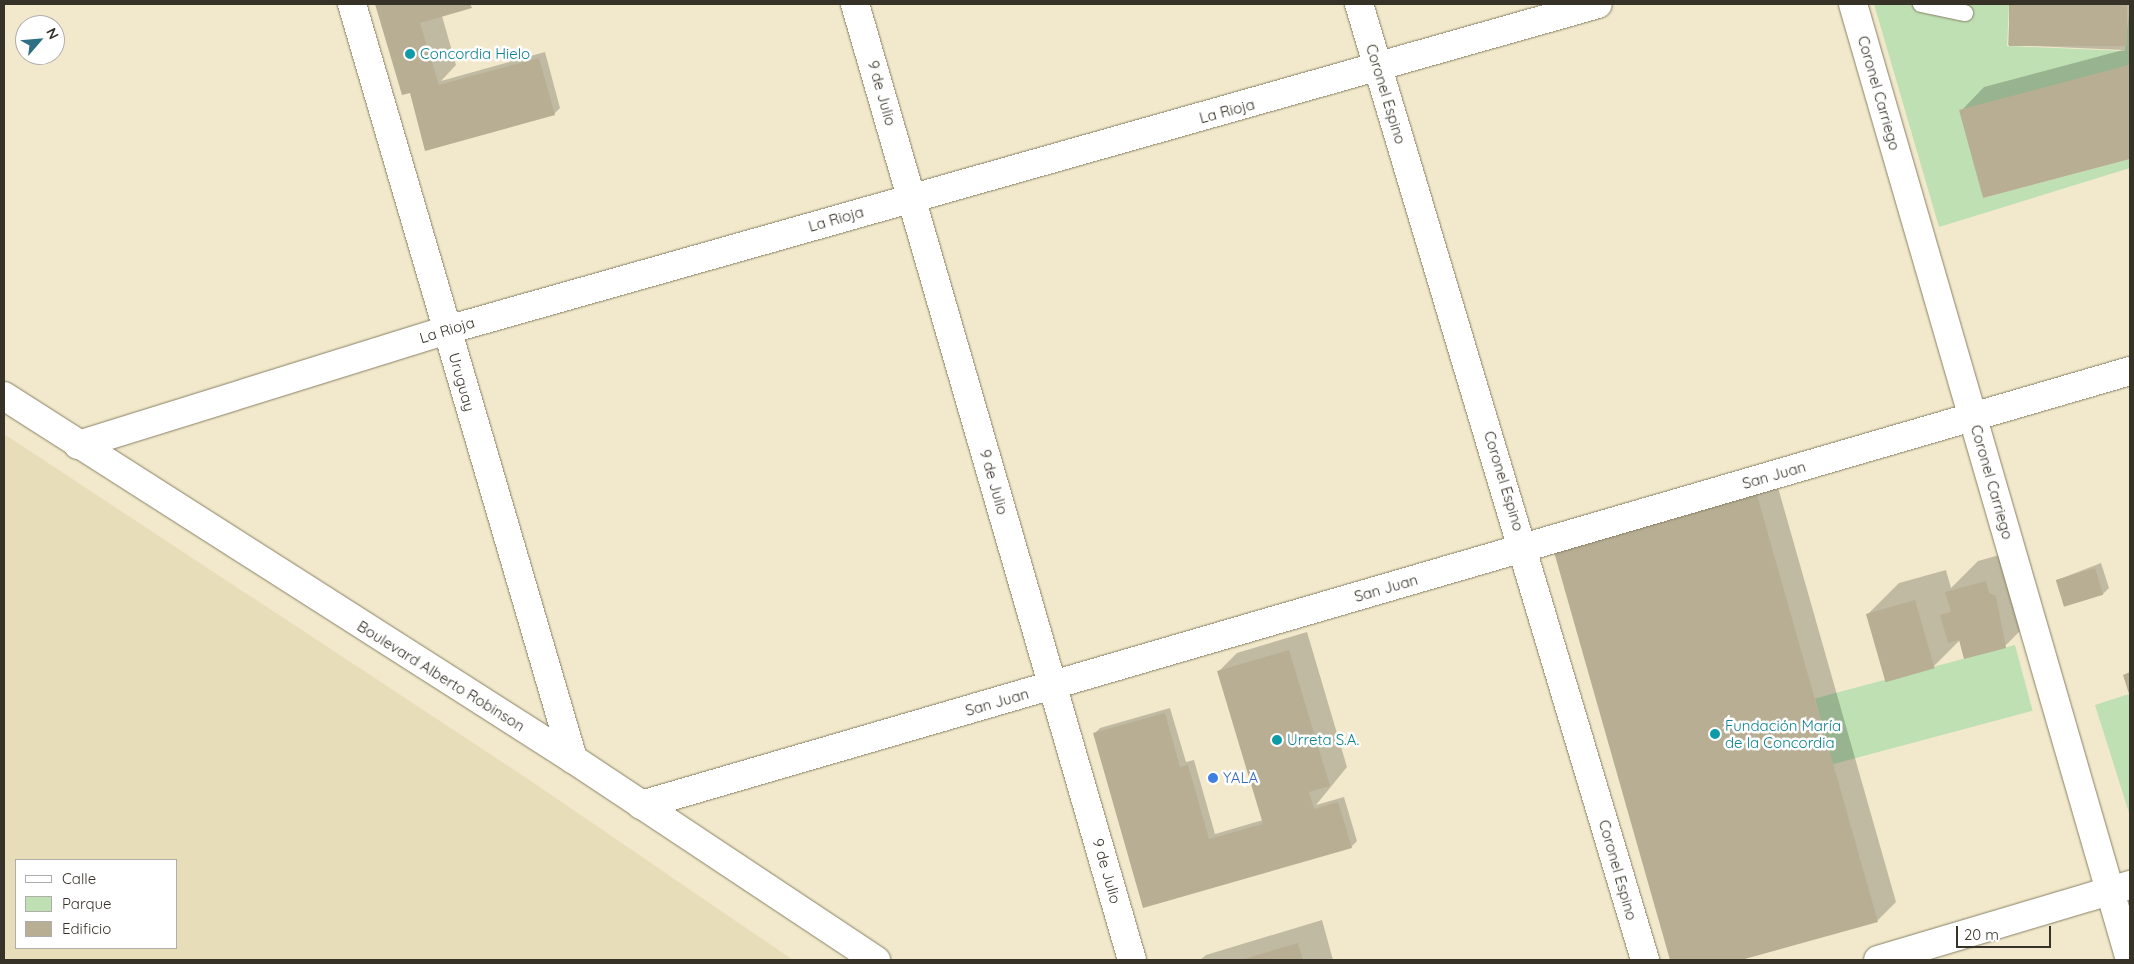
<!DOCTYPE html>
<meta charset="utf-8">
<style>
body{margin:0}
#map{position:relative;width:2134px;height:964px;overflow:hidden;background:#f2e9cc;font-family:Quicksand,sans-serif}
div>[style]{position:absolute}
.built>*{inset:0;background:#e8ddb9}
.green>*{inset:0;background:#bee0b3;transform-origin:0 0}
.shadow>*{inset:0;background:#0003}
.building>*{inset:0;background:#b7ae93;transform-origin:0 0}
.roads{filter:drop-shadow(0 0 1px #888065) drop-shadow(0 0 1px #888065)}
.service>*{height:16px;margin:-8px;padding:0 8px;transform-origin:8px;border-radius:8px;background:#fff}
.minor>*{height:28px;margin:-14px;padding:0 14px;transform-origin:14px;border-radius:14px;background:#fff}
.dots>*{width:14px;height:14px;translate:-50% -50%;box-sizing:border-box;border:2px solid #fff;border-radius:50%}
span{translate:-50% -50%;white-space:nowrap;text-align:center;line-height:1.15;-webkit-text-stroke:5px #fff;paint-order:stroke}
.culture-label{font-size:15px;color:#0d838f}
.left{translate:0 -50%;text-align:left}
.street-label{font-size:15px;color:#363227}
.shop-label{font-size:15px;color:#366cbe}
.frame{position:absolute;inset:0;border:5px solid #363227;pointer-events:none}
.legend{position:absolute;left:15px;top:859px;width:162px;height:90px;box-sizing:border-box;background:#fff;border:1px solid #afada9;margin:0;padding:6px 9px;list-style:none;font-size:15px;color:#363227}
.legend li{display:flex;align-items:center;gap:10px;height:25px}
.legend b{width:25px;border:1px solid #afada9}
.north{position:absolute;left:15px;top:15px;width:50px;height:50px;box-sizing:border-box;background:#fff;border:1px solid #afada9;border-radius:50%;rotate:63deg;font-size:14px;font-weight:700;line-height:20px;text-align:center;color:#363227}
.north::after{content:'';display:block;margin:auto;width:18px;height:22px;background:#2e6f83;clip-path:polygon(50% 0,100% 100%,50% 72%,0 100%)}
.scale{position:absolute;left:1956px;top:926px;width:95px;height:22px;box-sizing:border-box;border:2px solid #363227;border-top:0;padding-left:6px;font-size:15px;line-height:18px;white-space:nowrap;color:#363227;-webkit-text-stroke:4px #fff;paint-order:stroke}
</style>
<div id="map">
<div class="built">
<div style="clip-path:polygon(evenodd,4px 434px,528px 779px,793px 960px,4px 960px,4px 434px,16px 860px,176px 860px,176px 948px,16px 948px,16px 860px)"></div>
</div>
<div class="green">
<div style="clip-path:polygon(1874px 4px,2009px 4px,2007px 46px,2125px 51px,2130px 4px,2130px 65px,1960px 110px,1983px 198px,2130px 159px,2130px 168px,1939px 227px)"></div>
<div style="left:2015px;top:645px;width:68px;height:207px;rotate:75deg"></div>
<div style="clip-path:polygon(2129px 694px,2130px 698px,2130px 816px,2095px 705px)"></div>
</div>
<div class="shadow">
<div style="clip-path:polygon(376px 4px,474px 4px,442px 16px,456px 65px,441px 81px,545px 52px,560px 108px,554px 114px,414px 90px,403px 93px)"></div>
<div style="clip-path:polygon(2010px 4px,2130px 4px,2130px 157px,1984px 196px,1961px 111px,1984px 87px,2123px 50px,2008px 45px)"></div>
<div style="clip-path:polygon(1775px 477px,1896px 902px,1877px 921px,1737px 960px,1671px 960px,1555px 552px)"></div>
<div style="clip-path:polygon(2017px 550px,2036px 615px,2005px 646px,1960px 640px,1933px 667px,1868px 614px,1899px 583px,1946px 570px,1951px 588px,1978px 561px)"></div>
<div style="clip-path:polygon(2101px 563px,2109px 588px,2103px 594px,2057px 580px)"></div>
<div style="clip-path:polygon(1307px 632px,1347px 767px,1316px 805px,1344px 797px,1357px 841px,1351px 847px,1144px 906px,1094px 734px,1100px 728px,1170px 708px,1186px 762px,1194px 760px,1215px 834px,1263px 820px,1219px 671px,1237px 653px)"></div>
<div style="clip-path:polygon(1322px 920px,1333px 960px,1200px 960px,1206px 955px)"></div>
</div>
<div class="building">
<div style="clip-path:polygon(375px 4px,470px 4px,472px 8px,420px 23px,439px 85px,539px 58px,555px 115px,425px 151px,410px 93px,402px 95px)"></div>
<div style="left:2009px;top:4px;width:118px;height:42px"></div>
<div style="clip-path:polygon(2130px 65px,2130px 159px,1983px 198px,1959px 110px)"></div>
<div style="clip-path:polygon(1757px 495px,1878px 922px,1741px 960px,1670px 960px,1554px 552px)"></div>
<div style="left:2095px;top:568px;width:28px;height:41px;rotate:73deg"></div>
<div style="clip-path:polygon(1986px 581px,1989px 593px,1996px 596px,2006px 648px,1964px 659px,1959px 640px,1948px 643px,1940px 615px,1951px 612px,1945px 592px)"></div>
<div style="left:1915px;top:600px;width:71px;height:51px;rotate:74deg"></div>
<div style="clip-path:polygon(1289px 650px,1330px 786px,1309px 792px,1314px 809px,1338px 802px,1352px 848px,1143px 908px,1093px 733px,1165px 713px,1180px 767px,1188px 765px,1209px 839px,1263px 824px,1217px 671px)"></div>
<div style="clip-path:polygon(2130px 672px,2130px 697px,2123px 675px)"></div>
<div style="clip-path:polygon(1298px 943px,1303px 960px,1241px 960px)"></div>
</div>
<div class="roads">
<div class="service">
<div style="left:1921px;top:4px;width:45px;rotate:11.6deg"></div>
</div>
<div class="minor">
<div style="left:352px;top:4px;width:787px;rotate:73.68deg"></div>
<div style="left:855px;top:4px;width:995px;rotate:73.84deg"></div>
<div style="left:1359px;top:4px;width:998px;rotate:73.34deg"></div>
<div style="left:1853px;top:4px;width:995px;rotate:73.84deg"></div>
<div style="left:4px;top:396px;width:675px;rotate:32.54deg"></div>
<div style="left:573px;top:759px;width:364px;rotate:33.6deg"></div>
<div style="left:78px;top:445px;width:387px;rotate:-17.3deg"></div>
<div style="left:447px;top:330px;width:1196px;rotate:-15.81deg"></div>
<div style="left:641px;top:805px;width:1551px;rotate:-16.25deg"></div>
<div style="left:1878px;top:960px;width:263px;rotate:-16.6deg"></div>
</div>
</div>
<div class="dots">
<div style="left:410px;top:54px;background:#0f9aa8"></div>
<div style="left:1715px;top:734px;background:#0f9aa8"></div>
<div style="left:1277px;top:740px;background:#0f9aa8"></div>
<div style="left:1213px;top:778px;background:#3f7fe0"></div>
</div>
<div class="culture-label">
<span class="left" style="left:420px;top:54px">Concordia Hielo</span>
<span class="left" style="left:1725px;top:734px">Fundación María<br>de la Concordia</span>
<span class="left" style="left:1287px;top:740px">Urreta S.A.</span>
</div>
<div class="street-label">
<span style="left:882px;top:93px;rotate:74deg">9 de Julio</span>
<span style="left:1879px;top:93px;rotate:74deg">Coronel Carriego</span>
<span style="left:1386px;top:94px;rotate:73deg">Coronel Espino</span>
<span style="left:1227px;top:111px;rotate:-15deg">La Rioja</span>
<span style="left:836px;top:219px;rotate:-16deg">La Rioja</span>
<span style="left:447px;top:330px;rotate:-17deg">La Rioja</span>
<span style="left:462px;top:382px;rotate:74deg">Uruguay</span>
<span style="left:1774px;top:475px;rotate:-16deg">San Juan</span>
<span style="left:1504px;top:481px;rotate:73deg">Coronel Espino</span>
<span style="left:994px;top:482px;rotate:74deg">9 de Julio</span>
<span style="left:1992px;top:482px;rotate:74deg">Coronel Carriego</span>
<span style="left:1386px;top:588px;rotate:-16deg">San Juan</span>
<span style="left:441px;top:676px;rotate:32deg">Boulevard Alberto Robinson</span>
<span style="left:997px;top:702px;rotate:-16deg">San Juan</span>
<span style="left:1618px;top:870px;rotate:74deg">Coronel Espino</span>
<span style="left:1107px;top:871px;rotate:74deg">9 de Julio</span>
</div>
<div class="shop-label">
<span class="left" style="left:1223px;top:778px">YALA</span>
</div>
<div class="frame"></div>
<ul class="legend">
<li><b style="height:6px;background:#fff"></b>Calle</li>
<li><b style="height:14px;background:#bee0b3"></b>Parque</li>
<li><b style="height:14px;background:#b7ae93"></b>Edificio</li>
</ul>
<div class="north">N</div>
<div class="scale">20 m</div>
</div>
